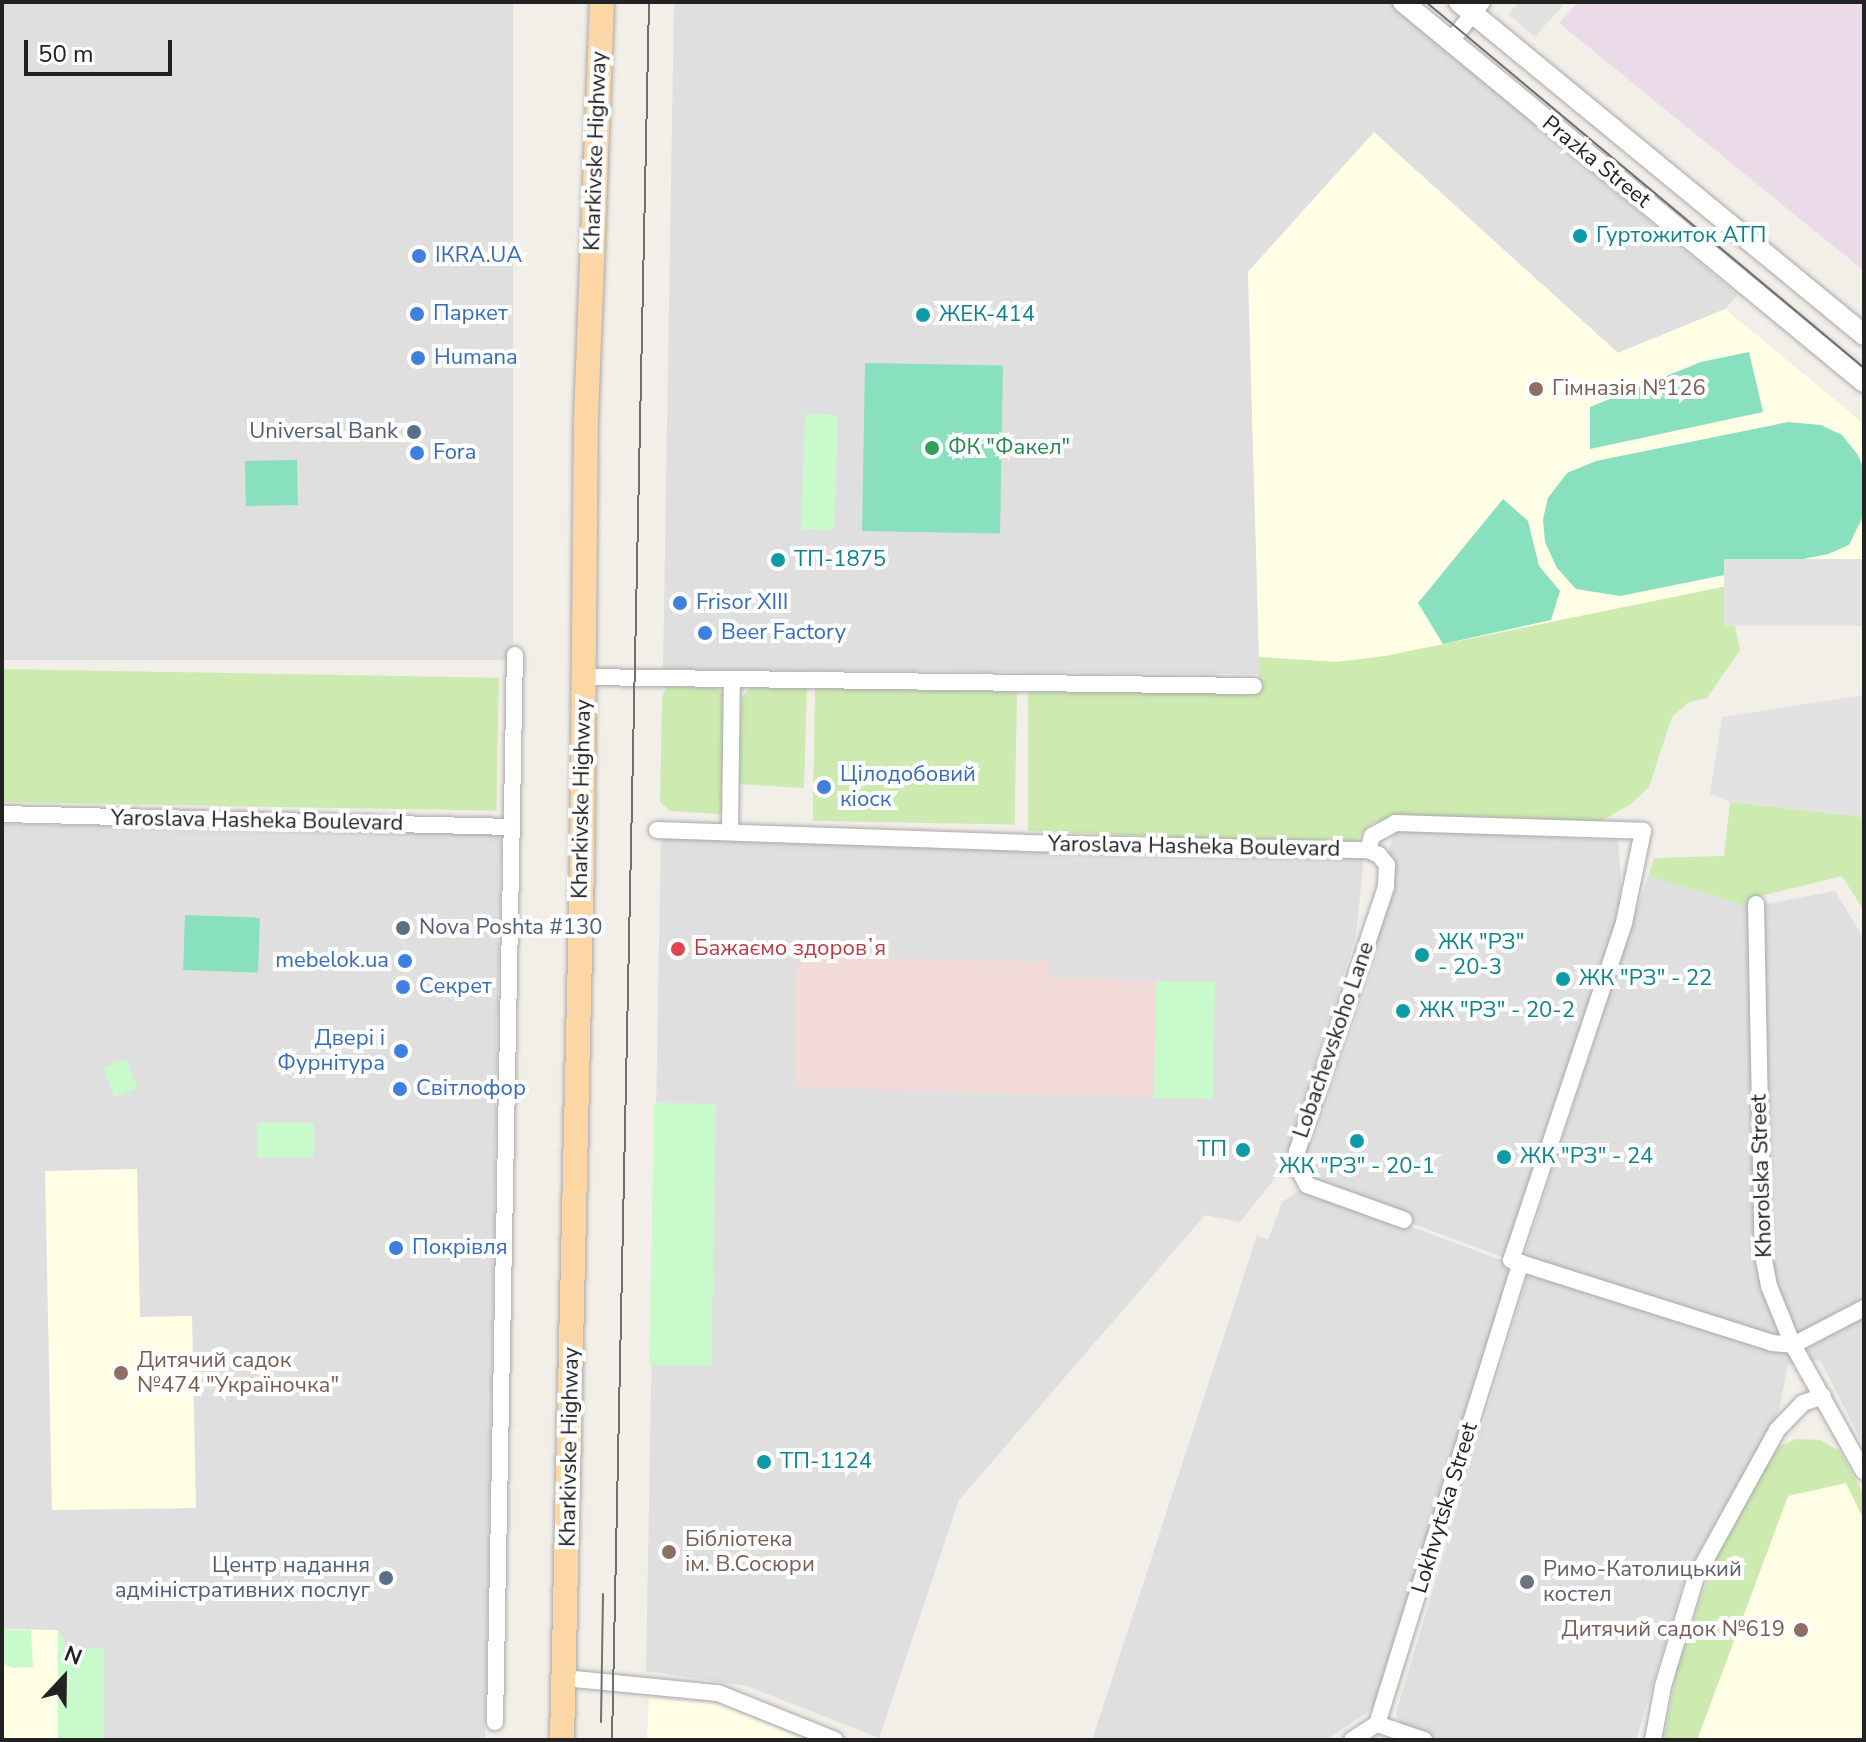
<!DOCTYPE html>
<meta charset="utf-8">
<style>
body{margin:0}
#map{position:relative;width:1866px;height:1742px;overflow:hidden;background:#f2efe9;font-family:"Nunito Sans",sans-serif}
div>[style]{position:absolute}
.residential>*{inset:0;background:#e0dfdf;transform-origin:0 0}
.commercial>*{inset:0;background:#f2dad9}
.industrial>*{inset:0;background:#ebdbe8}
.education>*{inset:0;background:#ffffe5}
.grass>*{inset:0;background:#cdebb0;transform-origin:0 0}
.park>*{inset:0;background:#c8facc;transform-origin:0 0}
.pitch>*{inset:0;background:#88e0be;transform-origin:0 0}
.parking>*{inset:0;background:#e2e2e2;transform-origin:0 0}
.roads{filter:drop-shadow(0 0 2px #a9a9a9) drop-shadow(0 0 2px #a9a9a9)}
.minor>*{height:16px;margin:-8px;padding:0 8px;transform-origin:8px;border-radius:8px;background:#fff}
.tertiary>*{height:20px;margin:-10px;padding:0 10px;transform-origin:10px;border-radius:10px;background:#fff}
.primary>*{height:24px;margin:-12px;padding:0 12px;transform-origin:12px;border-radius:12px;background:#fcd6a4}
.tram>*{height:2px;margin:-1px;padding:0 1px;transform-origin:1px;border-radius:1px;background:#707070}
.dots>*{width:22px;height:22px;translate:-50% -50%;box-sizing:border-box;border:4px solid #fff;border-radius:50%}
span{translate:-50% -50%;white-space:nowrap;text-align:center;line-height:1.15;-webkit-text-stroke:8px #fff;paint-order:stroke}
.street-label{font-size:22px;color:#222}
.culture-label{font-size:22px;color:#0d838f}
.left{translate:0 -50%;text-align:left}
.right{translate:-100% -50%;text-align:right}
.shop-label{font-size:22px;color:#366cbe}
.education-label{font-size:22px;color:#785e54}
.service-label{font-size:22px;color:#4e5e75}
.leisure-label{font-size:22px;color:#27864d}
.health-label{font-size:22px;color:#be3a42}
.worship-label{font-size:22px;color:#5b616d}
.frame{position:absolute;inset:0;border:4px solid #222;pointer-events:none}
.north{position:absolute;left:24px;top:1638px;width:80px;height:80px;-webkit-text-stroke:6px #fff;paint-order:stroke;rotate:22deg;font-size:22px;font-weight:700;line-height:32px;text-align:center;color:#222}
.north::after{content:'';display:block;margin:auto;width:28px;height:36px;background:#222;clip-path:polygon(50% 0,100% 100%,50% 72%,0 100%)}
.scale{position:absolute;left:24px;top:40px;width:148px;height:36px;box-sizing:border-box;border:4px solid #222;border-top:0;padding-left:10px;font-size:24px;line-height:28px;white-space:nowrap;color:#222;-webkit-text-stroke:6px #fff;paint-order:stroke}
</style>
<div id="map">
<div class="residential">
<div style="left:2px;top:2px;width:511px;height:658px"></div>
<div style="clip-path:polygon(674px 2px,1389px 2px,1738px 295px,1725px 309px,1618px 353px,1374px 133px,1248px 272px,1260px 674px,663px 669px)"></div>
<div style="left:2px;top:824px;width:499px;height:916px;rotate:1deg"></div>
<div style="clip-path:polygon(1395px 830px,1618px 840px,1624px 923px,1511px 1260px,1307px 1185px,1303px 1131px)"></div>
<div style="clip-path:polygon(661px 834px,1364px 856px,1356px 936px,1284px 1167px,1240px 1222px,1205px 1215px,959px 1500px,879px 1738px,747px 1686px,646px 1671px)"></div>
<div style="clip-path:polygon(1648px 876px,1750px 907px,1835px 891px,1864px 939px,1864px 1446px,1820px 1360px,1788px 1364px,1779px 1411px,1685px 1577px,1636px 1740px,1407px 1740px,1396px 1713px,1526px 1281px,1526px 1251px)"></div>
<div style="clip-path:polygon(1305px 1187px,1517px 1266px,1375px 1707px,1326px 1740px,1092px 1740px,1257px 1235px,1268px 1240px,1282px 1202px)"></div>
</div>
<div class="commercial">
<div style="clip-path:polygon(810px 956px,1049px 962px,1049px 978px,1156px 981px,1155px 1098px,795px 1087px,796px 972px)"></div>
</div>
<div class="industrial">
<div style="clip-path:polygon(1578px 2px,1864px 2px,1864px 271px,1559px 23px)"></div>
</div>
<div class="education">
<div style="clip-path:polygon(1374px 132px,1618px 353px,1725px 309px,1864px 424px,1864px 559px,1385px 656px,1336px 662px,1259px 657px,1248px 272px)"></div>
<div style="clip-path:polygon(137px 1169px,140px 1317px,192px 1316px,196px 1508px,52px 1510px,45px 1171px)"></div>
<div style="clip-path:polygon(1846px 1483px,1864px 1520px,1864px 1740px,1697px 1740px,1788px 1496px)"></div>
<div style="clip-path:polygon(2px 1629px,58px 1630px,67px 1648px,104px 1649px,104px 1740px,2px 1740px)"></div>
<div style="clip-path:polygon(649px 1698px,721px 1705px,807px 1740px,647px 1740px)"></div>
</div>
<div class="grass">
<div style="clip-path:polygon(1727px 586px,1740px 650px,1707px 698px,1689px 702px,1672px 717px,1649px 787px,1631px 804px,1601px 821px,1390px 818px,1372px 823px,1353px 844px,1028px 831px,1028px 692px,1259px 692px,1259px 657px,1336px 662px,1385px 656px)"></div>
<div style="left:2px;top:669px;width:497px;height:133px;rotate:1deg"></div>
<div style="clip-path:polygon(668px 684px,714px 686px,729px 698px,727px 800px,720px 814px,670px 811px,660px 802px,662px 697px)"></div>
<div style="clip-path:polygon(751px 687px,807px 687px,804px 788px,739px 784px,741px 698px)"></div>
<div style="left:815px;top:688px;width:202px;height:133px;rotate:1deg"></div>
<div style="clip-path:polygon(1730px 802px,1864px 817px,1864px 911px,1842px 876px,1756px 897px,1750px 907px,1648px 876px,1654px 858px,1724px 856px)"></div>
<div style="clip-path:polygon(1796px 1439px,1820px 1440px,1840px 1451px,1864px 1495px,1864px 1520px,1846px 1483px,1788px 1496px,1697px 1740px,1664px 1740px,1677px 1669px,1712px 1565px,1769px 1461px,1780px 1446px)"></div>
</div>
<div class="park">
<div style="left:805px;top:414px;width:33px;height:115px;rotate:2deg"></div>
<div style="left:1156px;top:981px;width:59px;height:117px;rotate:1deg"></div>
<div style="left:126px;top:1059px;width:31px;height:25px;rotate:68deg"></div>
<div style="left:654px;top:1103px;width:62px;height:262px;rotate:1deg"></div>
<div style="left:257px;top:1123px;width:57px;height:35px"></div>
<div style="clip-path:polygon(2px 1629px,31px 1630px,33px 1667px,13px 1668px,2px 1663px)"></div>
<div style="clip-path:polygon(58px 1630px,67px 1648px,104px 1649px,104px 1740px,58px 1740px)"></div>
</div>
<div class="pitch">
<div style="clip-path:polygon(1749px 352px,1763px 412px,1590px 449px,1590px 407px,1701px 362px)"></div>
<div style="left:865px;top:363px;width:138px;height:168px;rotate:1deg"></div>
<div style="clip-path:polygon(1788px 422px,1821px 425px,1842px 435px,1858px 455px,1864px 470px,1864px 514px,1849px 545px,1828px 554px,1620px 596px,1576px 589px,1557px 568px,1545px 542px,1543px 519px,1548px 498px,1567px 473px,1596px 461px)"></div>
<div style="left:297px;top:460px;width:45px;height:52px;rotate:89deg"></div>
<div style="clip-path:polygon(1503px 499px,1528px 521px,1539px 566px,1560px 591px,1551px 620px,1443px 644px,1418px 603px)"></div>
<div style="left:185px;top:915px;width:75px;height:55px;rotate:2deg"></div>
</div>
<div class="parking">
<div style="clip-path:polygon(1519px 2px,1566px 2px,1535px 37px,1508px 14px)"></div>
<div style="left:1864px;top:559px;width:67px;height:140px;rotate:90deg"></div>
<div style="clip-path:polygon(1864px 695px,1864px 817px,1730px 802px,1710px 794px,1722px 717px)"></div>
</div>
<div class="roads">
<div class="minor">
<div style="left:1451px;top:41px;width:50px;rotate:-51.5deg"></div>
<div style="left:583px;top:677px;width:671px;rotate:0.77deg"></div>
<div style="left:2px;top:814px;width:510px;rotate:1.46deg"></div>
<div style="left:657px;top:830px;width:367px;rotate:2deg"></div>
<div style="left:1024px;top:843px;width:344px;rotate:1.2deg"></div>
<div style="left:1368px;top:850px;width:12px;rotate:24deg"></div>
<div style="left:1379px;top:855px;width:13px;rotate:51deg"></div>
<div style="left:1387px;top:865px;width:22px;rotate:93deg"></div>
<div style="left:1386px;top:887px;width:279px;rotate:108.6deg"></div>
<div style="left:1297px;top:1151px;width:17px;rotate:87deg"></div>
<div style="left:1298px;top:1168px;width:19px;rotate:62deg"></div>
<div style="left:1307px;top:1185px;width:103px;rotate:19.8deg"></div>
<div style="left:730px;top:832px;width:153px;rotate:-89.3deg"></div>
<div style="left:1368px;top:850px;width:15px;rotate:-74deg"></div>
<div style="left:1372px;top:836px;width:26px;rotate:-29deg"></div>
<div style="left:1395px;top:823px;width:248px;rotate:1.8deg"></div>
<div style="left:1643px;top:831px;width:94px;rotate:101.7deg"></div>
<div style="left:1624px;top:923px;width:355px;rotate:108.5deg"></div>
<div style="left:1511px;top:1260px;width:274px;rotate:17.6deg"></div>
<div style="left:1772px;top:1343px;width:21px;rotate:5deg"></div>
<div style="left:1793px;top:1345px;width:80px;rotate:-27.5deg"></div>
<div style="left:1756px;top:904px;width:351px;rotate:88.9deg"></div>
<div style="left:1763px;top:1255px;width:32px;rotate:79deg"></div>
<div style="left:1769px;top:1286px;width:64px;rotate:67.9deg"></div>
<div style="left:1793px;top:1345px;width:145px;rotate:60.8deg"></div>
<div style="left:564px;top:1678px;width:155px;rotate:5.6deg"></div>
<div style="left:718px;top:1693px;width:126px;rotate:21.9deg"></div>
<div style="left:495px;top:1722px;width:1067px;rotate:-88.93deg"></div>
<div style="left:1377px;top:1724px;width:50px;rotate:18.8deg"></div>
<div style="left:1352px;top:1740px;width:30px;rotate:-33deg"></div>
<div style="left:1377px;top:1724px;width:483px;rotate:-72.7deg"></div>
<div style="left:1653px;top:1740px;width:55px;rotate:-79.5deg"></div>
<div style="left:1663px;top:1686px;width:114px;rotate:-73.2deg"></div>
<div style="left:1696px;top:1577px;width:168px;rotate:-61.1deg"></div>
<div style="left:1777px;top:1430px;width:37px;rotate:-46deg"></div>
<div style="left:1803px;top:1403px;width:21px;rotate:-19deg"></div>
</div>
<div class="tertiary">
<div style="left:1403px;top:2px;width:597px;rotate:39.5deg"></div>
<div style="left:1459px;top:2px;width:524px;rotate:39.43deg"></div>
</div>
<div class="primary">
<div style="left:562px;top:1740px;width:873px;rotate:-88.69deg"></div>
<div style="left:582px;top:867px;width:449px;rotate:-89.5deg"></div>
<div style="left:586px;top:418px;width:416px;rotate:-87.8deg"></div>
</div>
</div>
<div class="tram">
<div style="left:1426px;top:2px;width:571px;rotate:39.88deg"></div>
<div style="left:601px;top:1722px;width:128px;rotate:-89.1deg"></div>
<div style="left:612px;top:1740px;width:1738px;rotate:-88.78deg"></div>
</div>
<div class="dots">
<div style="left:1580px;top:236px;background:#0f9aa8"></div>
<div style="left:419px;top:256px;background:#3f7fe0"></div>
<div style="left:417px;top:314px;background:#3f7fe0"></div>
<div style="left:923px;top:315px;background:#0f9aa8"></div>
<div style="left:418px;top:358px;background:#3f7fe0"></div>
<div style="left:1536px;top:389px;background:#8d6e63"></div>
<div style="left:414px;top:432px;background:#5c6f8a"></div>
<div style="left:932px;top:448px;background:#2e9e5b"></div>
<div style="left:417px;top:453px;background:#3f7fe0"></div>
<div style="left:778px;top:560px;background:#0f9aa8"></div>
<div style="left:680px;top:603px;background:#3f7fe0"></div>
<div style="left:705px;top:633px;background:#3f7fe0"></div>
<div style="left:824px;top:787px;background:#3f7fe0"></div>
<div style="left:403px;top:928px;background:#5c6f8a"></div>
<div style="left:678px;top:949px;background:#e0444e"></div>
<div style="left:1422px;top:955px;background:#0f9aa8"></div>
<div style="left:405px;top:961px;background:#3f7fe0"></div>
<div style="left:1563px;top:979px;background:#0f9aa8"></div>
<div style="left:403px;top:987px;background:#3f7fe0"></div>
<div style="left:1403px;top:1011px;background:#0f9aa8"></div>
<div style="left:401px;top:1051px;background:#3f7fe0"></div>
<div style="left:400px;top:1089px;background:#3f7fe0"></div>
<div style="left:1357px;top:1141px;background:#0f9aa8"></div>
<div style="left:1243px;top:1150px;background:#0f9aa8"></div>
<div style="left:1504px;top:1157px;background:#0f9aa8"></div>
<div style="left:396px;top:1248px;background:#3f7fe0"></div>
<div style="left:121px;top:1373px;background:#8d6e63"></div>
<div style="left:764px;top:1462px;background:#0f9aa8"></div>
<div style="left:669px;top:1552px;background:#8d6e63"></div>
<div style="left:386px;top:1578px;background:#5c6f8a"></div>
<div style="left:1527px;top:1582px;background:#6b7280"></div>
<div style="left:1801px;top:1630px;background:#8d6e63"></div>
</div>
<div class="street-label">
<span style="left:596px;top:151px;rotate:-88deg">Kharkivske Highway</span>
<span style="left:1596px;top:162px;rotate:39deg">Prazka Street</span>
<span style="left:582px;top:799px;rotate:-89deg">Kharkivske Highway</span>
<span style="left:257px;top:821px;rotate:1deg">Yaroslava Hasheka Boulevard</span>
<span style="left:1194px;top:847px;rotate:1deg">Yaroslava Hasheka Boulevard</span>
<span style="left:1334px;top:1040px;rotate:-71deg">Lobachevskoho Lane</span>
<span style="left:1762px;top:1176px;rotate:-92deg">Khorolska Street</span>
<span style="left:570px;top:1447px;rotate:-89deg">Kharkivske Highway</span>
<span style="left:1445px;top:1508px;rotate:-73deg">Lokhvytska Street</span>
</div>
<div class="culture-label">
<span class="left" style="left:1596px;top:236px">Гуртожиток АТП</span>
<span class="left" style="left:939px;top:315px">ЖЕК-414</span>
<span class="left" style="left:794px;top:560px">ТП-1875</span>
<span class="left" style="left:1438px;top:955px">ЖК "РЗ"<br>- 20-3</span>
<span class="left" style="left:1579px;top:979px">ЖК "РЗ" - 22</span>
<span class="left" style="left:1419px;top:1011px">ЖК "РЗ" - 20-2</span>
<span class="right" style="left:1227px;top:1150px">ТП</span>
<span class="left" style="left:1520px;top:1157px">ЖК "РЗ" - 24</span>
<span style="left:1357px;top:1167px">ЖК "РЗ" - 20-1</span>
<span class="left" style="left:780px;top:1462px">ТП-1124</span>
</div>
<div class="shop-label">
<span class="left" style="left:435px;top:256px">ІКRA.UA</span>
<span class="left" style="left:433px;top:314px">Паркет</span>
<span class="left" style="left:434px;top:358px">Humana</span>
<span class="left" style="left:433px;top:453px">Fora</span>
<span class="left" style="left:696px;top:603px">Frisor XIII</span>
<span class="left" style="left:721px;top:633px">Beer Factory</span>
<span class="left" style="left:840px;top:787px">Цілодобовий<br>кіоск</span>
<span class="right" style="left:389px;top:961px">mebelok.ua</span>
<span class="left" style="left:419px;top:987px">Секрет</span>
<span class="right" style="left:385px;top:1051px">Двері і<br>Фурнітура</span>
<span class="left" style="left:416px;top:1089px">Світлофор</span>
<span class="left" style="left:412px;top:1248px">Покрівля</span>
</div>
<div class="education-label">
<span class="left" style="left:1552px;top:389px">Гімназія №126</span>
<span class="left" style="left:137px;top:1373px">Дитячий садок<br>№474 "Україночка"</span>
<span class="left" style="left:685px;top:1552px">Бібліотека<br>ім. В.Сосюри</span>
<span class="right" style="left:1785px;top:1630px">Дитячий садок №619</span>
</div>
<div class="service-label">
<span class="right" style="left:398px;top:432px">Universal Bank</span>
<span class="left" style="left:419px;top:928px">Nova Poshta #130</span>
<span class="right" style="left:370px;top:1578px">Центр надання<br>адміністративних послуг</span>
</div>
<div class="leisure-label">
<span class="left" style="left:948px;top:448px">ФК "Факел"</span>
</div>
<div class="health-label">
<span class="left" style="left:694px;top:949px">Бажаємо здоровʼя</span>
</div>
<div class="worship-label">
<span class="left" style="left:1543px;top:1582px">Римо-Католицький<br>костел</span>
</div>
<div class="frame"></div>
<div class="north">N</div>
<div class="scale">50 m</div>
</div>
